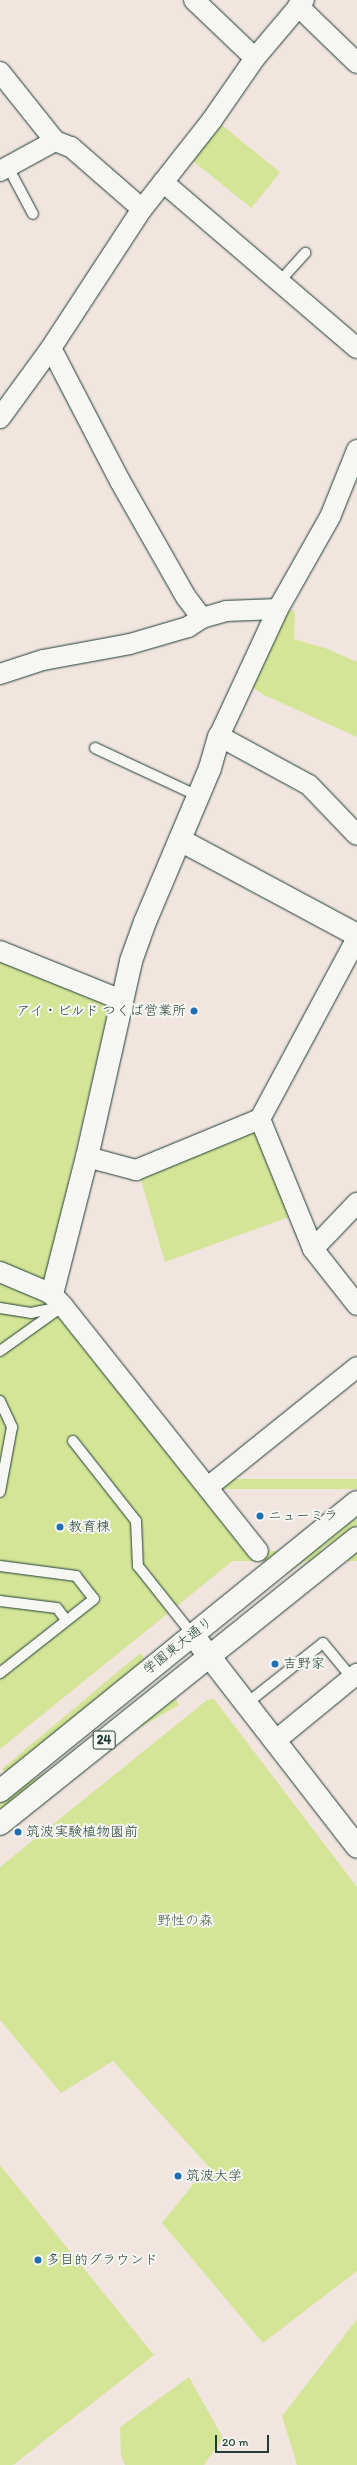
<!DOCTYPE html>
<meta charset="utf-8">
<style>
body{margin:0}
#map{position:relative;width:357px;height:2465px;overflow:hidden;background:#f1e5e0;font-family:Itim,"Klee One",sans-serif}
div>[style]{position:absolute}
.green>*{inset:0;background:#d5e598;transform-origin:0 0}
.roads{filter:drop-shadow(0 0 1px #1f3d34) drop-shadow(0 0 1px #1f3d34)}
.lane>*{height:10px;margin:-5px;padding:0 5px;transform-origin:5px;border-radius:5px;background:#f6f6f2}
.street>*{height:20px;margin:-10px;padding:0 10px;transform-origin:10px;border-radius:10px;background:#f6f6f2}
.secondary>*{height:22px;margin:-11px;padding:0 11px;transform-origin:11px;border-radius:11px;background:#f6f6f2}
.primary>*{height:22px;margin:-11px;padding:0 11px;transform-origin:11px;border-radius:11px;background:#f6f6f2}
.dots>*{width:11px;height:11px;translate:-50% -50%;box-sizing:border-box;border:2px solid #f6f6f2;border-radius:50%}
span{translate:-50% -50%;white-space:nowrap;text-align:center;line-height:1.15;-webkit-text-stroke:4px #f6f6f2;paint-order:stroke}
.shield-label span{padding:1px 3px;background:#f6f6f2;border:1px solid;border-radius:3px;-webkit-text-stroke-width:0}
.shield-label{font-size:13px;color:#1f3d34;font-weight:700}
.poi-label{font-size:14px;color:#1f3d34}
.right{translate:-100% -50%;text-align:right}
.left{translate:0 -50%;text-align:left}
.street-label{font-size:14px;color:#1f3d34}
.park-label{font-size:14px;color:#435f48}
.scale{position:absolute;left:215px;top:2435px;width:54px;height:18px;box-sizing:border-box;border:2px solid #1f3d34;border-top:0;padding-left:5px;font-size:12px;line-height:14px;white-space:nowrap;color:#1f3d34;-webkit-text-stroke:3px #f6f6f2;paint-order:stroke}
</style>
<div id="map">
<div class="green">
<div style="left:218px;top:122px;width:80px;height:46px;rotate:39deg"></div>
<div style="clip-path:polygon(286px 609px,295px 611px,294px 639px,328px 649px,357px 662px,357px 737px,262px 694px,249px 685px)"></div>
<div style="clip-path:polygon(0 961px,103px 1001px,109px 1007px,46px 1278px,40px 1281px,0 1262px)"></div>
<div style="clip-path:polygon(248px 1131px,257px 1135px,289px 1217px,165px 1262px,140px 1177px)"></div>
<div style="clip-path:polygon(0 1280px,53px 1307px,245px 1551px,0 1749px)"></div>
<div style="left:357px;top:1479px;width:10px;height:174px;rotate:90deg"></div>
<div style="clip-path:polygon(357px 1514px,357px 1525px,283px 1576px,227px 1621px)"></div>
<div style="left:357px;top:1551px;width:10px;height:131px;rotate:90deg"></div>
<div style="left:140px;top:1653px;width:8px;height:180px;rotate:50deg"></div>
<div style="left:175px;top:1698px;width:8px;height:225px;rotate:60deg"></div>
<div style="clip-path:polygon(214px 1699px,357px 1887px,357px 2271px,263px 2343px,162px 2223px,208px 2166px,113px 2061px,61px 2093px,0 2020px,0 1867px,207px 1700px)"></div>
<div style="clip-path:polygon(0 2165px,154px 2355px,13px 2465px,0 2465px)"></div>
<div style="clip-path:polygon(357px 2319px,357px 2465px,297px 2465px,282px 2416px)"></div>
<div style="clip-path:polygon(189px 2377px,223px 2438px,204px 2465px,125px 2465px,121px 2455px,120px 2427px)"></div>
</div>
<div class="roads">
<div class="lane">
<div style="left:8px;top:167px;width:53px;rotate:62deg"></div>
<div style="left:280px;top:281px;width:38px;rotate:-48deg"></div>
<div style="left:95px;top:748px;width:114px;rotate:25deg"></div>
<div style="left:0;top:1308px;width:31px;rotate:9deg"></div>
<div style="left:31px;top:1313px;width:25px;rotate:-12deg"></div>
<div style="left:0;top:1351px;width:77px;rotate:-35.5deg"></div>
<div style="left:0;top:1401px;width:29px;rotate:65deg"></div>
<div style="left:12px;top:1427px;width:66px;rotate:100.5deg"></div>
<div style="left:73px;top:1441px;width:102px;rotate:51.8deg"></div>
<div style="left:136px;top:1521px;width:45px;rotate:87.5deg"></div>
<div style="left:138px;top:1566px;width:87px;rotate:51.5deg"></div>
<div style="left:0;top:1566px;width:77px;rotate:7.5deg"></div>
<div style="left:76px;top:1576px;width:29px;rotate:52deg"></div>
<div style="left:94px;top:1599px;width:120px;rotate:141.8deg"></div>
<div style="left:0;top:1601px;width:57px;rotate:7deg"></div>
<div style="left:57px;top:1608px;width:15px;rotate:53deg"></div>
<div style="left:246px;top:1704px;width:98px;rotate:-38.4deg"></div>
<div style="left:323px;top:1643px;width:45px;rotate:50.4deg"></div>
</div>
<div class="street">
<div style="left:194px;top:0;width:84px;rotate:43.6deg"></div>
<div style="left:298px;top:6px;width:82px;rotate:44deg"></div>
<div style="left:0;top:72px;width:88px;rotate:51.4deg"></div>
<div style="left:0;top:171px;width:63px;rotate:-28.6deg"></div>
<div style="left:55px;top:141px;width:17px;rotate:21deg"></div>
<div style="left:71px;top:147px;width:94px;rotate:41.1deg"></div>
<div style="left:163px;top:182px;width:255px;rotate:40.6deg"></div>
<div style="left:51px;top:348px;width:150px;rotate:62.6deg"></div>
<div style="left:120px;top:481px;width:133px;rotate:60.4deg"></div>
<div style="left:186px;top:597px;width:26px;rotate:53deg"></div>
<div style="left:0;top:418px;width:87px;rotate:-53.9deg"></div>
<div style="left:51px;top:348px;width:166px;rotate:-56.8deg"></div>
<div style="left:142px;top:209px;width:113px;rotate:-51.8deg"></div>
<div style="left:212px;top:120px;width:75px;rotate:-55.3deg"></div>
<div style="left:255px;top:58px;width:76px;rotate:-49.8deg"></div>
<div style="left:357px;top:450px;width:72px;rotate:111.9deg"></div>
<div style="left:330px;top:517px;width:106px;rotate:119.5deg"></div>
<div style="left:278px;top:609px;width:140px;rotate:114.9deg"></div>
<div style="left:219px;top:736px;width:102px;rotate:28.6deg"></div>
<div style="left:309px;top:785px;width:69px;rotate:46.2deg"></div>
<div style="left:0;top:674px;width:45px;rotate:-18deg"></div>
<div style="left:43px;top:660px;width:88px;rotate:-10.4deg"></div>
<div style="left:130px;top:644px;width:60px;rotate:-16.3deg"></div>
<div style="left:188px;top:627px;width:17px;rotate:-33deg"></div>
<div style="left:202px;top:618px;width:25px;rotate:-16deg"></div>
<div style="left:226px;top:611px;width:52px;rotate:-2.2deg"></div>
<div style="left:0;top:951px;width:131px;rotate:22deg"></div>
<div style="left:260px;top:1119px;width:140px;rotate:67.8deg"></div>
<div style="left:313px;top:1249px;width:71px;rotate:51.8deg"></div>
<div style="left:87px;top:1157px;width:51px;rotate:14.9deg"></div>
<div style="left:136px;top:1170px;width:134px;rotate:-22.4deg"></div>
<div style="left:260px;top:1119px;width:205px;rotate:-61.8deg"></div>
<div style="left:313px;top:1249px;width:64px;rotate:-46.3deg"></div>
<div style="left:0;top:1272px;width:56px;rotate:22.9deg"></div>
<div style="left:52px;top:1294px;width:16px;rotate:47deg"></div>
<div style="left:63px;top:1306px;width:313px;rotate:51.5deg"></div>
<div style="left:208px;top:1487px;width:191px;rotate:-38.8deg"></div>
<div style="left:275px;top:1741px;width:106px;rotate:-39.3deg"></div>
</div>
<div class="secondary">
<div style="left:180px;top:840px;width:201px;rotate:28.2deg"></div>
<div style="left:52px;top:1294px;width:141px;rotate:-75.7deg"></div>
<div style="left:87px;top:1157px;width:201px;rotate:-77.3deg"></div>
<div style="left:131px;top:961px;width:41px;rotate:-70.3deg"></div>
<div style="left:145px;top:922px;width:167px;rotate:-67.1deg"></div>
<div style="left:210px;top:768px;width:33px;rotate:-74deg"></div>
<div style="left:192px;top:1634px;width:269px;rotate:52.2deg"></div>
</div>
<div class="primary">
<div style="left:0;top:1791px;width:459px;rotate:-39deg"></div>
<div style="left:0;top:1824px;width:457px;rotate:-38.7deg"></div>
</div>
</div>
<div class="dots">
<div style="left:194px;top:1011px;background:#1f6fb2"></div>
<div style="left:260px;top:1516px;background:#1f6fb2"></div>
<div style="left:60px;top:1527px;background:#1f6fb2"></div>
<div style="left:275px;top:1664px;background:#1f6fb2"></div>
<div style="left:18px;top:1832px;background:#1f6fb2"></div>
<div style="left:178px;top:2176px;background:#1f6fb2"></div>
<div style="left:38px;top:2260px;background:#1f6fb2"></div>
</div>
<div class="shield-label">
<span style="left:104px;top:1740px">24</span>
</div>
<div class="poi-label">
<span class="right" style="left:186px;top:1011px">アイ・ビルド つくば営業所</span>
<span class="left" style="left:268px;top:1516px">ニューミラ</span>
<span class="left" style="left:68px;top:1527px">教育棟</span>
<span class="left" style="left:283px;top:1664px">吉野家</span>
<span class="left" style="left:26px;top:1832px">筑波実験植物園前</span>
<span class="left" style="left:186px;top:2176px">筑波大学</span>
<span class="left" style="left:46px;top:2260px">多目的グラウンド</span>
</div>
<div class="street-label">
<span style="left:178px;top:1646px;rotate:-38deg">学園東大通り</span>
</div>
<div class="park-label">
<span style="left:185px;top:1921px">野性の森</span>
</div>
<div class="scale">20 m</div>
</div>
